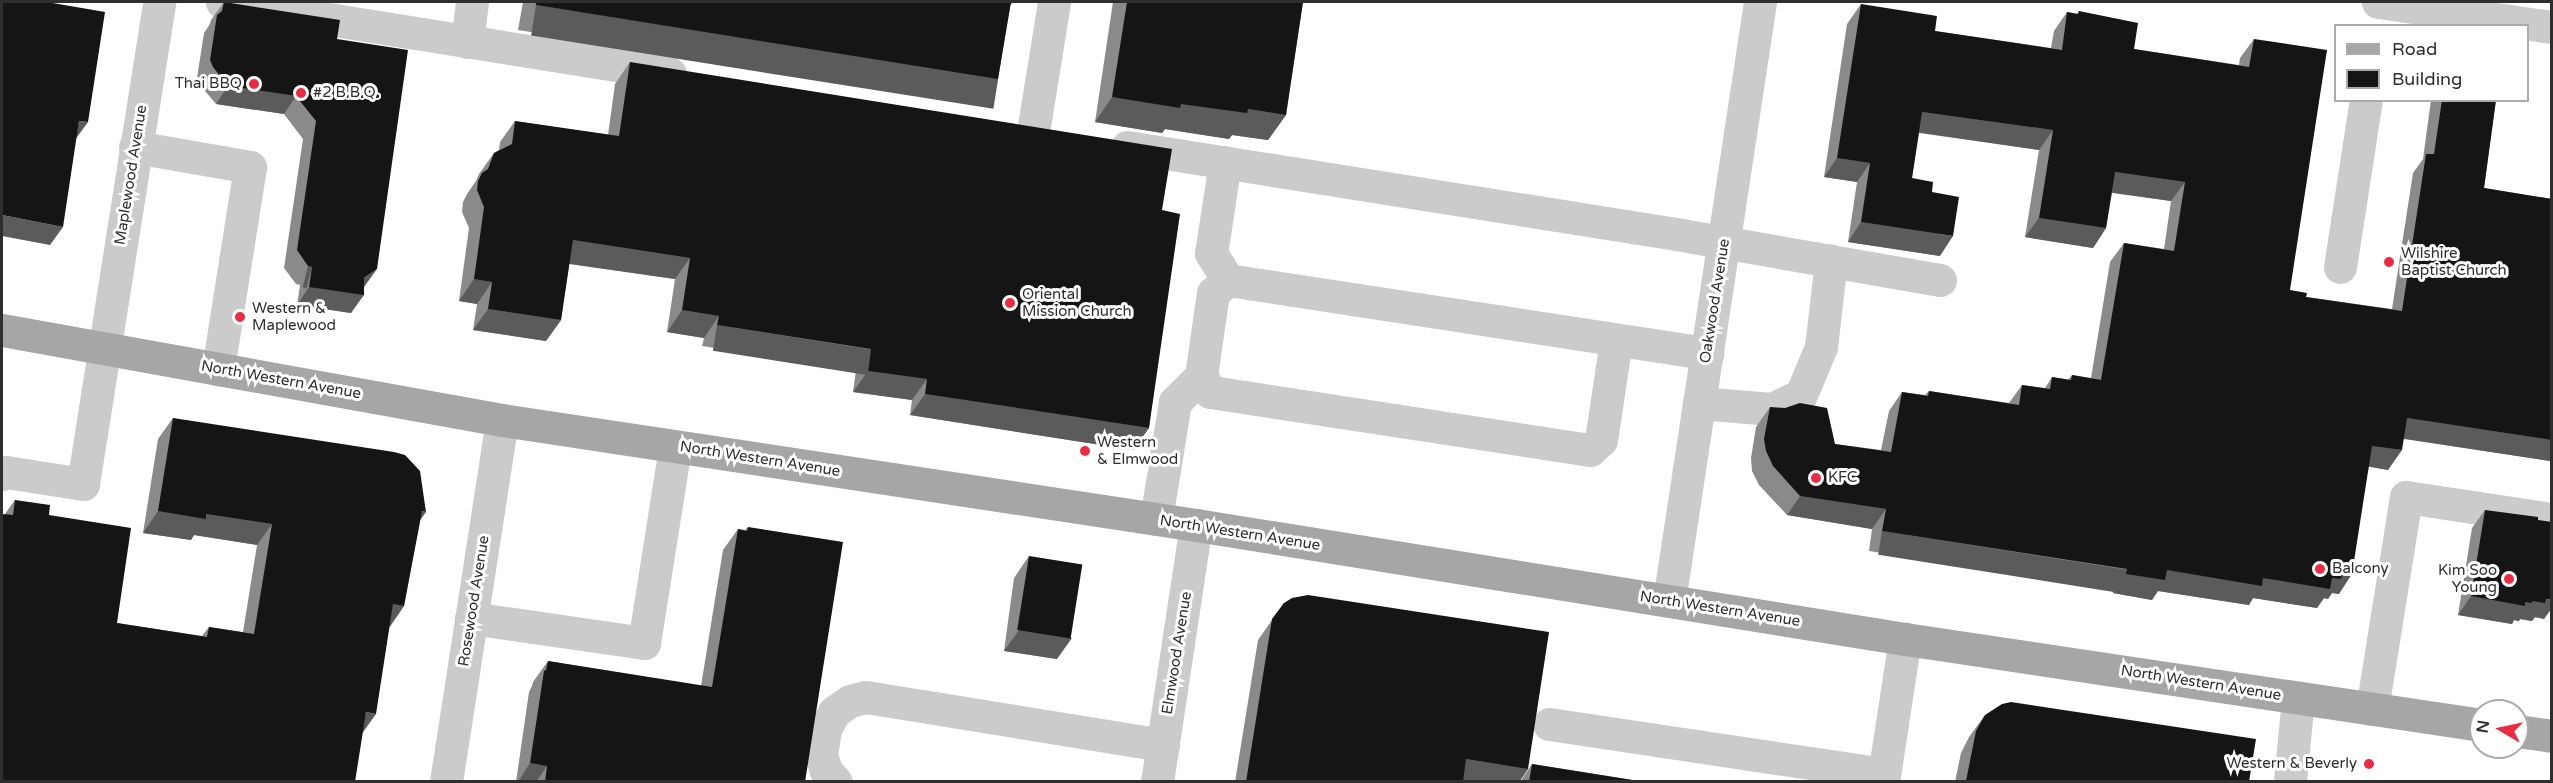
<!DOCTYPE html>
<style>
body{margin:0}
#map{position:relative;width:2553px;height:783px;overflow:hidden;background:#fff;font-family:"Varela Round",sans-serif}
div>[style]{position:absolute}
.minor>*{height:33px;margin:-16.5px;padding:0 16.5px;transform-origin:16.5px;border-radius:16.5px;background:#cbcbcb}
.major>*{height:33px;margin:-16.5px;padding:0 16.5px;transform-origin:16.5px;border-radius:16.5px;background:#a6a6a6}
.wall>*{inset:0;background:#8a8a8a}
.shaded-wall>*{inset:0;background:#5b5b5b;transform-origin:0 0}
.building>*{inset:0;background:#151515;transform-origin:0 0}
.dots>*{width:16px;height:16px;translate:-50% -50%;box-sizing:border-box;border:3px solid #fff;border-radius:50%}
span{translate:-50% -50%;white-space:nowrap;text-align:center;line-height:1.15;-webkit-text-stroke:6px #fff;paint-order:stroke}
.poi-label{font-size:15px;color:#2e2e2e}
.right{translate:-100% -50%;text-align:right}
.left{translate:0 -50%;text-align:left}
.street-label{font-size:15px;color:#2e2e2e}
.frame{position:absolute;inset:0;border:3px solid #2e2e2e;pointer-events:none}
.legend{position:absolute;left:2334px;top:24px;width:195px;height:78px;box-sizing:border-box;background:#fff;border:2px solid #ababab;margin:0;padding:8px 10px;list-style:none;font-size:18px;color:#2e2e2e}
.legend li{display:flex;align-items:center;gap:12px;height:30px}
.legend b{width:30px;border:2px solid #ababab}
.north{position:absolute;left:2469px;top:699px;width:60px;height:60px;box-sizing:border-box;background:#fff;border:2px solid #ababab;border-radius:50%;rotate:279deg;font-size:16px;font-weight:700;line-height:24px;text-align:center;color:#2e2e2e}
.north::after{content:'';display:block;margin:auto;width:21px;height:27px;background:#ea2c43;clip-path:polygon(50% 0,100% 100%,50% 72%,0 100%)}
</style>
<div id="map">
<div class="minor">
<div style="left:222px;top:2px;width:454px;rotate:9.1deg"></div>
<div style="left:2378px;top:2px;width:176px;rotate:8.2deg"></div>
<div style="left:467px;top:42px;width:40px;rotate:-82.9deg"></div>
<div style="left:1033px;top:132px;width:132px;rotate:-80.8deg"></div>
<div style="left:135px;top:147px;width:117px;rotate:9.9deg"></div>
<div style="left:250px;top:167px;width:205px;rotate:99deg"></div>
<div style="left:1127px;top:147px;width:556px;rotate:9deg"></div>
<div style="left:1676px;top:234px;width:268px;rotate:9.9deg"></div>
<div style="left:1225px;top:162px;width:92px;rotate:98.7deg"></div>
<div style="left:1211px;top:253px;width:32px;rotate:58deg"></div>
<div style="left:2340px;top:267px;width:169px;rotate:-81.2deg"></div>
<div style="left:1616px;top:340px;width:101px;rotate:98.5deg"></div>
<div style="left:1601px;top:440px;width:15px;rotate:138deg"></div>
<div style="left:1590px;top:450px;width:384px;rotate:-171.3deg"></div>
<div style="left:1210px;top:392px;width:18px;rotate:-119deg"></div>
<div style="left:1201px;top:376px;width:84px;rotate:-81.8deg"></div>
<div style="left:1213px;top:293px;width:20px;rotate:-41deg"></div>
<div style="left:1228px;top:280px;width:485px;rotate:8.7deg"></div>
<div style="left:1699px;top:403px;width:73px;rotate:4.7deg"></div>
<div style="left:1772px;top:409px;width:32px;rotate:-26deg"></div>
<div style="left:1801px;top:395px;width:52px;rotate:-67.4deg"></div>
<div style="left:1821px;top:347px;width:87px;rotate:-83.4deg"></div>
<div style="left:2px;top:474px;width:4px;rotate:-27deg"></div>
<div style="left:6px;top:472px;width:78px;rotate:8.9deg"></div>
<div style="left:83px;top:484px;width:488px;rotate:-81deg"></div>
<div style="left:1156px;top:519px;width:119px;rotate:-80.8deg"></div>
<div style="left:1175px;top:402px;width:37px;rotate:-45deg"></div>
<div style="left:1669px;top:601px;width:606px;rotate:-81.36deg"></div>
<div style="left:471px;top:618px;width:175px;rotate:8.2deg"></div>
<div style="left:644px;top:643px;width:198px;rotate:-81deg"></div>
<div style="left:2372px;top:709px;width:215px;rotate:-80.9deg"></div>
<div style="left:2406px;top:497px;width:148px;rotate:8.6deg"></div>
<div style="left:1549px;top:724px;width:339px;rotate:8.5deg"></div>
<div style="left:446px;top:782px;width:366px;rotate:-81.2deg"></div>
<div style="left:836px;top:782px;width:15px;rotate:-132deg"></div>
<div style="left:826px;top:771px;width:17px;rotate:-107deg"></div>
<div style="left:821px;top:755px;width:26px;rotate:-81deg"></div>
<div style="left:825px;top:729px;width:19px;rotate:-62deg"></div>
<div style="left:834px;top:712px;width:19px;rotate:-35deg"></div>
<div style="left:850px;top:701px;width:16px;rotate:-14deg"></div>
<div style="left:866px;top:697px;width:301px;rotate:9.2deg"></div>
<div style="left:1157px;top:782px;width:260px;rotate:-81.4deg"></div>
<div style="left:1883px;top:782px;width:145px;rotate:-81.3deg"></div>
<div style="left:2290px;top:782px;width:84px;rotate:-84.6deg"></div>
</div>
<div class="major">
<div style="left:2px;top:330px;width:508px;rotate:10.2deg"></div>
<div style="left:502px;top:420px;width:702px;rotate:8.6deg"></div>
<div style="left:1196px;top:525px;width:718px;rotate:9.13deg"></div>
<div style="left:1905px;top:639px;width:582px;rotate:8.49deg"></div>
<div style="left:2517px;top:731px;width:35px;rotate:8deg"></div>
</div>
<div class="wall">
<div style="clip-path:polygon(224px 2px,337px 39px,364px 287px,351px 313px,297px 305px,300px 285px,296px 284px,284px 268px,303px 139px,284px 114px,216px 104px,200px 85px,197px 78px,204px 33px,210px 24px,211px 20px)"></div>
<div style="clip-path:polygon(523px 2px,1013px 2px,1010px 6px,998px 79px,981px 104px,518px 30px)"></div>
<div style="clip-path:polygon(1113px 2px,1303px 2px,1286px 115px,1268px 140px,1232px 135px,1229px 139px,1165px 129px,1162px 133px,1095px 122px)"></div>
<div style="clip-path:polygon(1861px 4px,1935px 31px,2051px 48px,2054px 31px,2067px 12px,2077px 14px,2079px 11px,2134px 49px,2239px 65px,2240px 58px,2254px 39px,2290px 290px,2306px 297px,2392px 309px,2413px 173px,2423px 159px,2431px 100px,2496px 100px,2484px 188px,2552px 199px,2552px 459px,2550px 461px,2404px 439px,2388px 470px,2369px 466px,2339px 594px,2332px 593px,2328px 599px,2324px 598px,2317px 608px,2253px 598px,2249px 605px,2158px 591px,2152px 600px,2113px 593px,2114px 589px,1869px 551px,1872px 529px,1787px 515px,1759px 485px,1752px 471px,1751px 458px,1756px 427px,1770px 407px,1835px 444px,1881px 450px,1889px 411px,1902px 392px,1925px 395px,1929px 391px,2009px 403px,2022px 385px,2045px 388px,2052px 377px,2068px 380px,2072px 375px,2091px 378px,2110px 262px,2124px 243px,2164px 249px,2171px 201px,2112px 193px,2106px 228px,2093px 248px,2025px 237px,2039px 150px,1919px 133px,1912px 178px,1932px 192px,1940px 256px,1848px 242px,1857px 182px,1824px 177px,1847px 24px)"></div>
<div style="clip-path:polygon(630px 62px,1162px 210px,1149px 428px,1133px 450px,910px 415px,912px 400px,853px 392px,856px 370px,702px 346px,704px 338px,667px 332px,675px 279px,569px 264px,561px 320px,546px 341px,473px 330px,477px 304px,459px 301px,469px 228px,462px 212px,463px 202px,467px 194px,476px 181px,479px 174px,494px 153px,499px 150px,500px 142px,515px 121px,608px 135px,615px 84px)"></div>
<div style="clip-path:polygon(173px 418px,420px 521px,404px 606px,390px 626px,2px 782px,5px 514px,15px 500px,49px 515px,117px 623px,202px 636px,209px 627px,243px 632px,257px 545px,194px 535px,191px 540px,143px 533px,158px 439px)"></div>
<div style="clip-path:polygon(2485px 510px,2544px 619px,2535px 617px,2532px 621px,2520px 619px,2519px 621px,2514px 620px,2512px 624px,2458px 615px,2472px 528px)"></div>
<div style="clip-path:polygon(748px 527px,805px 782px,516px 782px,529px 692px,532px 686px,533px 682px,548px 661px,701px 686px,723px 550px,738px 529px,745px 530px)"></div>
<div style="clip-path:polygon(1029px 556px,1057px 659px,1004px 651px,1014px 578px)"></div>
<div style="clip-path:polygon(1284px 603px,1528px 769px,1519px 782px,1468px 782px,1463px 781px,1463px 782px,1235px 782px,1258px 640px)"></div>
<div style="clip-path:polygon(1985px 715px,2249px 782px,1955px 782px,1961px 753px,1969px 737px)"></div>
<div style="clip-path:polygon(1532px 764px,1645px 782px,1520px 782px)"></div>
</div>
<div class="shaded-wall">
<div style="left:536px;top:5px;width:468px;height:31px;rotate:9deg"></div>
<div style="clip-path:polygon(228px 86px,296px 96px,284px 114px,216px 104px)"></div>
<div style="clip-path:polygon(1112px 97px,1248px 109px,1286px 115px,1268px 140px,1232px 135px,1229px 139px,1165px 129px,1162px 133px,1095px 122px)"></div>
<div style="clip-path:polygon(1922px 112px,2053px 130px,2039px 150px,1909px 131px)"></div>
<div style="clip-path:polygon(79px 121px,88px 122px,75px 140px)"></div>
<div style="clip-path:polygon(1837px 158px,1870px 163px,1857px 182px,1824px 177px)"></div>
<div style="clip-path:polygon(2115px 172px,2185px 182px,2171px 201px,2101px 191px)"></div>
<div style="clip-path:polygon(2px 215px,63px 227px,50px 245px,2px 236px)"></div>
<div style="clip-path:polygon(2039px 218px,2106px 228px,2093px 248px,2025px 237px)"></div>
<div style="clip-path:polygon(1861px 222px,1953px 236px,1940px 256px,1848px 242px)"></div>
<div style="clip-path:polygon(573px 240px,690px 258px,675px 279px,557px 262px)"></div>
<div style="left:308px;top:266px;width:4px;height:22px;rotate:14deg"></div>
<div style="clip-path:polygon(377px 269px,364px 287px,364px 295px,351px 313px,297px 305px,309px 287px,364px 278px)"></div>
<div style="clip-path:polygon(474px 279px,492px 282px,477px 304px,459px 301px)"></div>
<div style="clip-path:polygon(488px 309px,561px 320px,546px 341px,473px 330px)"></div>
<div style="clip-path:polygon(682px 310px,719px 316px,704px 338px,667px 332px)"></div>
<div style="left:717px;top:325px;width:156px;height:26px;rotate:9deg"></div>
<div style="clip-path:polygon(868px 371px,927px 379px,912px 400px,853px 392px)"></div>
<div style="clip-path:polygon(925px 394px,1149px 428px,1133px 450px,910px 415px)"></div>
<div style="clip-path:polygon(2407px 418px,2552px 440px,2552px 459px,2550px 461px,2393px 437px)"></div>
<div style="clip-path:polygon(2372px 446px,2402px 450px,2388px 470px,2359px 465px)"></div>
<div style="clip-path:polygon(1800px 496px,1886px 509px,1872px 529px,1787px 515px)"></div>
<div style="clip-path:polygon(158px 511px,206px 514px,272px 524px,257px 545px,194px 535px,191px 540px,143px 533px)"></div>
<div style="clip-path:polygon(422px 511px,426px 512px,411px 533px)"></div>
<div style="left:1882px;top:531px;width:248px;height:24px;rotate:9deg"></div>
<div style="clip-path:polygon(2167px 570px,2263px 578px,2332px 578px,2343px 573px,2352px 574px,2339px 594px,2332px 593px,2328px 599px,2324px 598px,2317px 608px,2253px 598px,2249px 605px,2158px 591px,2152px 600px,2113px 593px,2126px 574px)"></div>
<div style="clip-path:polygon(2471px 596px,2525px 602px,2546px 599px,2552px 600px,2552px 608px,2544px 619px,2535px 617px,2532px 621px,2520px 619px,2519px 621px,2514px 620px,2512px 624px,2458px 615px)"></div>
<div style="clip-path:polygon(393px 604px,404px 606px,389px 628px)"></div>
<div style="clip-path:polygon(1019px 630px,1072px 638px,1057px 659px,1004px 651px)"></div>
<div style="clip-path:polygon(366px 712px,376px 714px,361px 735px)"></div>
<div style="clip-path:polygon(1466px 759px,1528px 769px,1519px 782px,1468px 782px,1452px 779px)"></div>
<div style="clip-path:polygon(530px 763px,547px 766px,536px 782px,518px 782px)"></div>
</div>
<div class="building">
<div style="clip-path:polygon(3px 2px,47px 2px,105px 12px,88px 122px,79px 121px,63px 227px,2px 215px,2px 7px)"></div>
<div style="clip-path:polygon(224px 2px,340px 20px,337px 39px,408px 50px,377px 269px,364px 278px,364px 295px,309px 287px,312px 267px,308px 266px,297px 250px,316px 121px,296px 96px,228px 86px,213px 67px,210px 60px,217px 15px,222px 11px)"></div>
<div style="clip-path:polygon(536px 2px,1011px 2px,998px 79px,536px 5px)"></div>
<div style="clip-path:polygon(1127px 2px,1303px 2px,1286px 115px,1248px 109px,1247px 113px,1181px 104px,1180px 108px,1112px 97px)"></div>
<div style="clip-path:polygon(1861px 4px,1937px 16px,1935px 31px,2062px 50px,2067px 12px,2078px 14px,2079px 11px,2138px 23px,2134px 49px,2249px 67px,2254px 39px,2327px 50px,2290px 290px,2307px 293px,2306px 297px,2402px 311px,2426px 154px,2434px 154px,2442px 100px,2496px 100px,2484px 188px,2552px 199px,2552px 440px,2407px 418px,2402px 450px,2372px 446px,2352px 574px,2343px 573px,2341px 579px,2332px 578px,2330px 589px,2263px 578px,2262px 586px,2167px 570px,2165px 580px,2126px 574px,2127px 569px,1882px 531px,1886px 509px,1800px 496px,1773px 466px,1766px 451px,1764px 439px,1770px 407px,1785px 408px,1800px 403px,1827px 408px,1835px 444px,1891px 452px,1902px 392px,1928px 396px,1929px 391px,2019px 405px,2022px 385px,2050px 389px,2052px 377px,2071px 380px,2072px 375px,2101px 380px,2124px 243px,2174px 251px,2185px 182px,2115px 172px,2106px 228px,2039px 218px,2053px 130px,1922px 112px,1912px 178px,1933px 182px,1932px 192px,1959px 197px,1953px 236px,1861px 222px,1870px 163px,1837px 158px)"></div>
<div style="clip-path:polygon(630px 62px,1172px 149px,1162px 210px,1180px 214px,1149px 428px,925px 394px,927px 379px,868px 371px,871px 349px,717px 325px,719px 316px,682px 310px,690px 258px,573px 240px,561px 320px,488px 309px,492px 282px,474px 279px,484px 207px,477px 190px,478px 181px,482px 173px,488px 169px,494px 153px,512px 144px,515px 121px,619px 136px)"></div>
<div style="clip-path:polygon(173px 418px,394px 452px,405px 455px,420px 471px,426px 512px,422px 511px,404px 606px,393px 604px,376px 714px,366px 712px,355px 782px,2px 782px,2px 514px,13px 515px,15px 500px,50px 505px,49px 515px,131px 528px,117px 623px,207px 637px,209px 627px,254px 634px,272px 524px,206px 514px,206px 519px,158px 511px)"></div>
<div style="clip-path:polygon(2485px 510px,2538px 517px,2538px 520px,2552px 522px,2552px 600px,2546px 599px,2545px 603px,2532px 601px,2532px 603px,2525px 602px,2525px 606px,2471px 596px)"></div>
<div style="clip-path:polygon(748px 527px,843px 542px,805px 782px,545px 782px,547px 766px,530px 763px,544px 671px,546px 670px,548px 661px,712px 687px,738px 529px,747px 531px)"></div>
<div style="left:1029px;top:556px;width:54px;height:75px;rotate:9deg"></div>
<div style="clip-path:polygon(1308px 595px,1549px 632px,1528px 769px,1466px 759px,1463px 782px,1246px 782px,1272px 619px,1284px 603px,1292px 598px)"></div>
<div style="clip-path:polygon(2011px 702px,2256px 739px,2249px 782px,1966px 781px,1976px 731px,1985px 715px,2002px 704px)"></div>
<div style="clip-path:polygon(1532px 764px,1645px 782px,1529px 782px)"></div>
</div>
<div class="dots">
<div style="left:254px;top:84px;background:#ea2c43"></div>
<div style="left:301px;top:93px;background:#ea2c43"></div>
<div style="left:2389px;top:262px;background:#ea2c43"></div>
<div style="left:1010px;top:303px;background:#ea2c43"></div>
<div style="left:240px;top:317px;background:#ea2c43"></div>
<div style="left:1085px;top:451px;background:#ea2c43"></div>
<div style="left:1816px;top:478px;background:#ea2c43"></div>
<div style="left:2320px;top:569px;background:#ea2c43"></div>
<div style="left:2509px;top:579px;background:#ea2c43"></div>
<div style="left:2369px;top:764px;background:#ea2c43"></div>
</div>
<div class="poi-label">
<span class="right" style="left:242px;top:84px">Thai BBQ</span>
<span class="left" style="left:313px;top:93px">#2 B.B.Q.</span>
<span class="left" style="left:2401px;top:262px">Wilshire<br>Baptist Church</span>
<span class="left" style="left:1022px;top:303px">Oriental<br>Mission Church</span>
<span class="left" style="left:252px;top:317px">Western &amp;<br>Maplewood</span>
<span class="left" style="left:1097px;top:451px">Western<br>&amp; Elmwood</span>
<span class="left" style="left:1828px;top:478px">KFC</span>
<span class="left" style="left:2332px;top:569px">Balcony</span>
<span class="right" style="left:2497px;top:579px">Kim Soo<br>Young</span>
<span class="right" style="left:2357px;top:764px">Western &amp; Beverly</span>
</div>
<div class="street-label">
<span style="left:131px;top:175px;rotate:-81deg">Maplewood Avenue</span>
<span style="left:1715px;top:301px;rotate:-81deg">Oakwood Avenue</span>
<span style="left:281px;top:380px;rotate:10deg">North Western Avenue</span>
<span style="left:760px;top:459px;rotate:9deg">North Western Avenue</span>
<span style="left:1240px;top:533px;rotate:9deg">North Western Avenue</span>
<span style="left:474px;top:601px;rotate:-81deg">Rosewood Avenue</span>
<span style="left:1720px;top:609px;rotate:9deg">North Western Avenue</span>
<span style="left:1177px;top:653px;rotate:-81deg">Elmwood Avenue</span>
<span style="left:2201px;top:683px;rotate:9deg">North Western Avenue</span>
</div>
<div class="frame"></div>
<ul class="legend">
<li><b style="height:8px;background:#a6a6a6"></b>Road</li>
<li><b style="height:16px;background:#151515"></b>Building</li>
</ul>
<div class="north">N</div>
</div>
